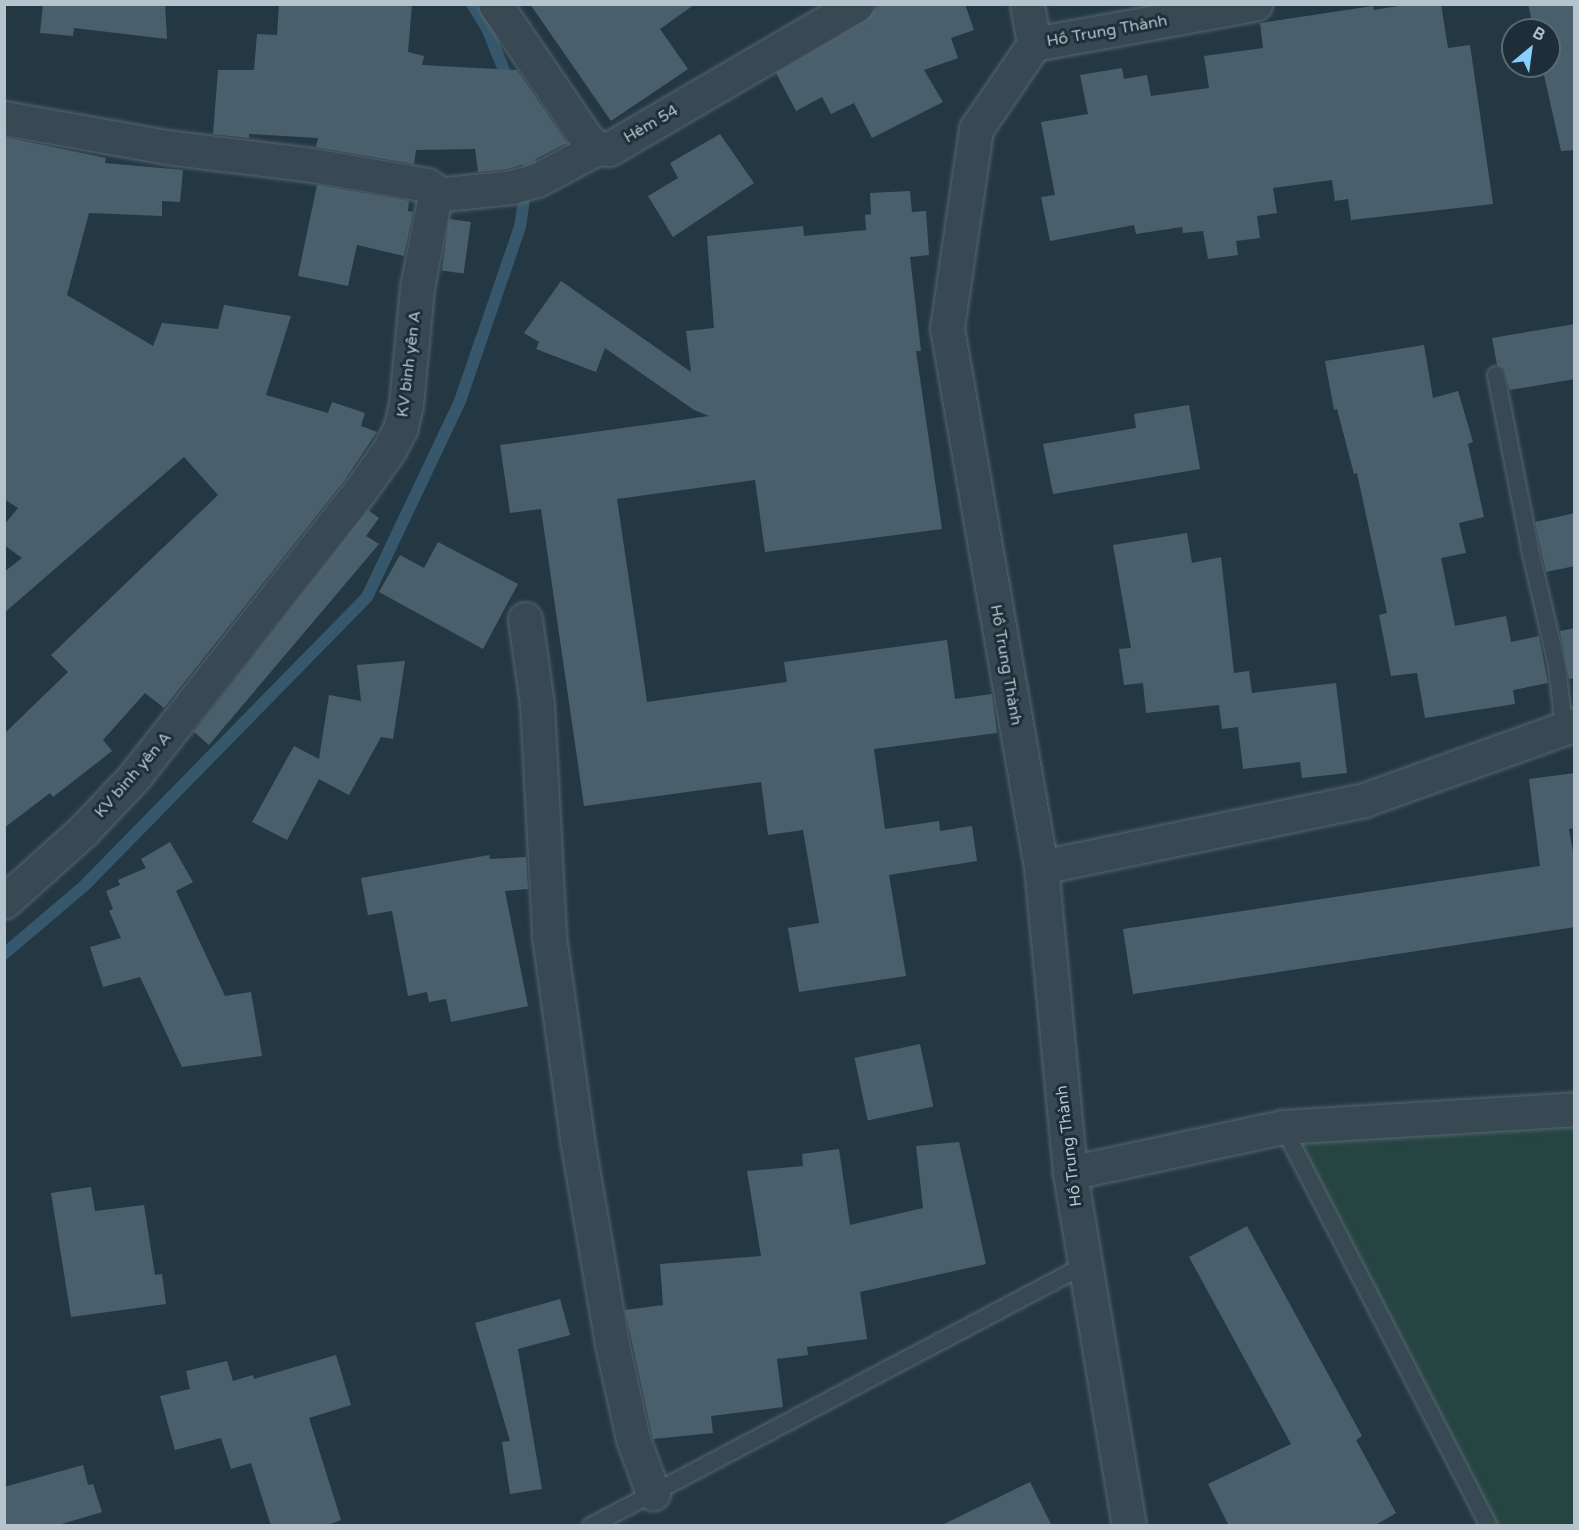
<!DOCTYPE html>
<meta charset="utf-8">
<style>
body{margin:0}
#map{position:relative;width:1579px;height:1530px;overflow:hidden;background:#243844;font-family:"Varela Round",sans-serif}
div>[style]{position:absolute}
.green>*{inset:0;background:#264542}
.stream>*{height:12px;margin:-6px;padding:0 6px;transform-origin:6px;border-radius:6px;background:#36576c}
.building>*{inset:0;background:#49606c;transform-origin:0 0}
.roads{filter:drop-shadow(0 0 2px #566670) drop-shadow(0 0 2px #566670)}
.service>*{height:16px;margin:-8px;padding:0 8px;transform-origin:8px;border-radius:8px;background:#384953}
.minor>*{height:33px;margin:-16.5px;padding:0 16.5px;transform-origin:16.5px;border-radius:16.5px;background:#384953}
.tertiary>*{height:33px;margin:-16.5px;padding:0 16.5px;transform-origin:16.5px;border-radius:16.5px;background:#384953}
span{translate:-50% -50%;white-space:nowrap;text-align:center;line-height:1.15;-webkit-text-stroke:6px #1d2e38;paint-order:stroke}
.street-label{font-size:16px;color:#b5c3cd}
.frame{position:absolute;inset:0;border:6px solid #b5c3cd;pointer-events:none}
.north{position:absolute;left:1501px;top:18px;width:60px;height:60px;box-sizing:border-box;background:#1d2e38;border:2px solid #5a6a74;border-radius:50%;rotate:29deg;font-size:16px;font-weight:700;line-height:24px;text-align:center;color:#b5c3cd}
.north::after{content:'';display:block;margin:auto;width:21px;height:27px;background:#88ceff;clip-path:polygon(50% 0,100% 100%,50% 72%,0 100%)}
</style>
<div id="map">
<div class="green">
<div style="clip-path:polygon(1574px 1109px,1574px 1525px,1489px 1525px,1283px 1127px)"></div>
</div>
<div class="stream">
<div style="left:472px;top:4px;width:28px;rotate:58deg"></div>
<div style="left:487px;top:28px;width:59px;rotate:68.2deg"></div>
<div style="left:4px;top:954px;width:105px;rotate:-40.4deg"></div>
<div style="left:84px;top:886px;width:404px;rotate:-45.6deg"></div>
<div style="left:367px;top:597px;width:217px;rotate:-64.6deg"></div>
<div style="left:460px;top:401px;width:184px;rotate:-71deg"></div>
<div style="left:520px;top:227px;width:82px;rotate:-81.6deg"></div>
</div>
<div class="building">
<div style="clip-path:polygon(43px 4px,165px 4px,167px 39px,74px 28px,73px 36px,40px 33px)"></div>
<div style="clip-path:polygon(279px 4px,412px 4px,408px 52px,424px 56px,422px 65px,517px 70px,567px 143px,530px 162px,508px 169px,478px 172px,475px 149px,416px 150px,414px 164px,316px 147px,318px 138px,249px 134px,249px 138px,213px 134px,218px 70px,254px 70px,257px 34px,277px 35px)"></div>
<div style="clip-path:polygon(530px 4px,695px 4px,660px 29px,688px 69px,611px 121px)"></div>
<div style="clip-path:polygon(879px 4px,965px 4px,974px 30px,951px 38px,958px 58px,924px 70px,943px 102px,872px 138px,854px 103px,831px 114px,822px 97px,796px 111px,776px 73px,866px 20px)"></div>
<div style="clip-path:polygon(1411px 4px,1441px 4px,1448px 48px,1470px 45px,1493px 204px,1351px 220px,1348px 199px,1335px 201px,1332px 180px,1273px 188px,1277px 213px,1257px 216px,1260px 238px,1236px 241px,1238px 255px,1208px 259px,1203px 231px,1183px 233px,1182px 227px,1136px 234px,1134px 225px,1050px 241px,1041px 197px,1055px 195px,1041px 122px,1088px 114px,1080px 75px,1122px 68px,1124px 79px,1147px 75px,1151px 96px,1209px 88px,1204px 56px,1263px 48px,1260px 23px,1373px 6px,1374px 10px)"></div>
<div style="clip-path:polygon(1528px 4px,1575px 4px,1575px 150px,1561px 151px,1542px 66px,1549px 66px,1549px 30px,1534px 30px)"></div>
<div style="clip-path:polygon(720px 134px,754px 183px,673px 237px,648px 196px,678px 178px,670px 163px)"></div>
<div style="clip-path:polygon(4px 137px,106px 158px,105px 163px,183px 170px,180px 202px,162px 201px,162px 216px,89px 213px,67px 295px,153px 346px,162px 323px,218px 329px,224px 305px,291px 316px,266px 395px,328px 413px,332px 402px,365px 413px,361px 426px,377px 432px,344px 481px,164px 708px,145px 693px,103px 740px,112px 751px,53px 797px,50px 793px,4px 828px,4px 734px,68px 672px,51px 655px,218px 495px,184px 457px,4px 613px,4px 572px,22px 558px,4px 545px,4px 525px,18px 508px,4px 499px)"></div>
<div style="clip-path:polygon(317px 185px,409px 201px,408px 211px,413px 212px,404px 256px,357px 245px,348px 286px,298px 276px)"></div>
<div style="clip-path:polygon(910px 191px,912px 212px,926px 211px,929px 255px,910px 257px,921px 351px,916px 351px,942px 529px,765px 552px,755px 480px,617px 499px,647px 702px,787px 682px,784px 662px,947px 640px,955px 699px,992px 694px,997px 733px,874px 749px,885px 829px,939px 821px,940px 831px,972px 826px,977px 861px,889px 875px,906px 976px,799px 992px,788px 928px,819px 923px,803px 830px,768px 835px,761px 782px,584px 806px,541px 509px,510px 513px,500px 445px,709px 416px,694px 410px,605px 348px,596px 372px,536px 349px,539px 342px,524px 333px,561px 281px,691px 372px,686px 331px,714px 328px,707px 236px,803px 226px,804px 236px,866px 230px,865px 215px,871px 214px,870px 193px)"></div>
<div style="left:449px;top:219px;width:22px;height:52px;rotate:8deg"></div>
<div style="clip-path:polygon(1575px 324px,1575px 379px,1510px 390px,1504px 369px,1497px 365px,1492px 338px)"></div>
<div style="clip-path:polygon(1424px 345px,1433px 398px,1458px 391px,1473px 442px,1468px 444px,1484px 517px,1459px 523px,1466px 553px,1441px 558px,1455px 626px,1506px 616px,1511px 642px,1539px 636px,1548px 683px,1513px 690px,1515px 704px,1425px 718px,1417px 673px,1391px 676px,1379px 615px,1387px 613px,1357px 473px,1354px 474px,1337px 409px,1334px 410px,1325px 361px)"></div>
<div style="clip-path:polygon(1189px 405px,1200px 469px,1053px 494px,1043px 444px,1136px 428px,1134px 414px)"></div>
<div style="clip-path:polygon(368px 510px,379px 518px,366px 536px,379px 544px,209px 745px,194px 732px)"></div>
<div style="clip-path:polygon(1575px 513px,1575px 566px,1546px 572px,1535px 522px)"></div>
<div style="clip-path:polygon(1187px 533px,1192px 563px,1221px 557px,1234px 673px,1249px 671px,1252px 693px,1336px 683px,1347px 773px,1302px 778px,1300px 762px,1243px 769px,1238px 727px,1222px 729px,1219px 705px,1146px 713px,1143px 683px,1124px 685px,1119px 649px,1131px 648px,1113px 545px)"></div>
<div style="clip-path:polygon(438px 542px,518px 584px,483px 649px,379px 592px,400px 555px,424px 568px)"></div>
<div style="clip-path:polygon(1575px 628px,1575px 678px,1569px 679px,1560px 631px)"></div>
<div style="clip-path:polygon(405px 661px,393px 739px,381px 737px,349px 795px,319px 779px,287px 840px,252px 822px,294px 746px,319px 759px,329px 695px,361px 701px,357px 665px)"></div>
<div style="clip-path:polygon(1575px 773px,1575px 828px,1569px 829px,1575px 864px,1575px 927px,1133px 994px,1123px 929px,1540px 866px,1529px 779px)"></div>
<div style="clip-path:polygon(170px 842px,193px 882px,176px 891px,225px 996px,251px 992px,262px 1056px,182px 1067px,140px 977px,103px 987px,90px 947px,121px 938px,109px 911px,113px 909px,106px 891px,120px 885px,118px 880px,146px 868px,141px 859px)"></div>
<div style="clip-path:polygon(489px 855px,490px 859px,526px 857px,528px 889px,505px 891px,528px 1006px,451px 1022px,446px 999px,429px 1002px,427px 992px,408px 996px,392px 911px,368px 915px,361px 878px)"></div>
<div style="left:920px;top:1044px;width:64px;height:67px;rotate:78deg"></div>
<div style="clip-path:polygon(959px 1142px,986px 1264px,860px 1292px,867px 1339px,807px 1347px,808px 1355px,777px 1359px,783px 1407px,711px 1416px,713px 1433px,653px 1439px,625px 1310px,663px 1305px,660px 1264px,761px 1256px,747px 1171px,803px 1166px,802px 1154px,839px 1149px,850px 1225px,923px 1208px,916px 1146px)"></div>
<div style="clip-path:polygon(91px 1187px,95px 1211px,144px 1205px,155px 1275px,162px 1274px,166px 1304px,71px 1317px,51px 1193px)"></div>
<div style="clip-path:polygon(1247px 1226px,1362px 1436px,1356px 1440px,1396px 1513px,1374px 1526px,1229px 1526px,1208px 1484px,1291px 1444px,1189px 1257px)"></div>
<div style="clip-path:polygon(560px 1299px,570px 1335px,518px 1349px,542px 1489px,510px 1494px,502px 1442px,510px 1441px,475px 1323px)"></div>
<div style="clip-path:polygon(336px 1355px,351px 1405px,309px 1418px,341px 1520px,325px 1526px,271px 1526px,251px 1463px,231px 1469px,221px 1438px,175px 1450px,160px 1396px,190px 1389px,186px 1371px,227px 1361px,233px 1381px,253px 1375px,254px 1379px)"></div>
<div style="clip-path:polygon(83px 1465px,88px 1485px,93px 1484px,102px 1512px,55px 1526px,4px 1526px,4px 1487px)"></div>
<div style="clip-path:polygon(1030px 1482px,1052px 1526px,940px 1526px)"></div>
</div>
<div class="roads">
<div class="service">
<div style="left:1496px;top:375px;width:177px;rotate:78.9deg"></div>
<div style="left:1530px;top:549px;width:120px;rotate:77deg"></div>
<div style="left:1557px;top:666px;width:61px;rotate:83.5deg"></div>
<div style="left:1283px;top:1127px;width:449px;rotate:62.7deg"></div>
<div style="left:591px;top:1526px;width:559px;rotate:-27.85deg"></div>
</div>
<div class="minor">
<div style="left:495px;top:4px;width:166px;rotate:55.8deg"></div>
<div style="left:588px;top:141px;width:11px;rotate:38deg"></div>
<div style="left:597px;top:148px;width:12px;rotate:5deg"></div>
<div style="left:609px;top:149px;width:287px;rotate:-30.3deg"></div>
<div style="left:1027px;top:4px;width:41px;rotate:80.1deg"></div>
<div style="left:4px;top:118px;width:165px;rotate:10.1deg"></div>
<div style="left:166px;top:147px;width:147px;rotate:7deg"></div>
<div style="left:312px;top:165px;width:117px;rotate:9.9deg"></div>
<div style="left:427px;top:185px;width:9px;rotate:36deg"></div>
<div style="left:434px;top:190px;width:5px;rotate:79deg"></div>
<div style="left:435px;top:195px;width:95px;rotate:101deg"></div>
<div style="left:417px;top:288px;width:117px;rotate:95.4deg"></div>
<div style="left:406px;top:404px;width:26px;rotate:103deg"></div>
<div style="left:400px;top:429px;width:24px;rotate:118deg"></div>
<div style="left:389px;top:450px;width:52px;rotate:125.5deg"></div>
<div style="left:359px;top:492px;width:362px;rotate:128.3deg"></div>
<div style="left:135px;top:776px;width:76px;rotate:133.4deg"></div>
<div style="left:83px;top:831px;width:106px;rotate:138.1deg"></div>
<div style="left:435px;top:195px;width:77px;rotate:-5.9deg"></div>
<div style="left:512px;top:187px;width:26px;rotate:-16deg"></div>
<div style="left:537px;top:180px;width:68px;rotate:-28.1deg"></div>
<div style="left:525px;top:619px;width:86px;rotate:82deg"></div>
<div style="left:537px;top:704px;width:232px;rotate:87deg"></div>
<div style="left:549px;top:936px;width:205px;rotate:82.1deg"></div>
<div style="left:577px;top:1139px;width:208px;rotate:80.3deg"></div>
<div style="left:612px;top:1344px;width:97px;rotate:77.5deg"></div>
<div style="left:633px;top:1439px;width:58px;rotate:69.7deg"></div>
<div style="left:1041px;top:867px;width:330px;rotate:-11.7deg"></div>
<div style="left:1364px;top:800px;width:223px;rotate:-19.7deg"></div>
<div style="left:1070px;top:1173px;width:218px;rotate:-12.2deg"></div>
<div style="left:1283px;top:1127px;width:292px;rotate:-3.5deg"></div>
</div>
<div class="tertiary">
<div style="left:1129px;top:1526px;width:358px;rotate:-99.5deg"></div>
<div style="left:1070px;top:1173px;width:307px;rotate:-95.4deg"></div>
<div style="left:1041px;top:867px;width:547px;rotate:-99.89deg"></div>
<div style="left:947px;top:328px;width:201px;rotate:-81.7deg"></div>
<div style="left:976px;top:129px;width:103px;rotate:-55.7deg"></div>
<div style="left:1034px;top:44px;width:225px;rotate:-10.3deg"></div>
</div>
</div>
<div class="street-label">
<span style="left:1107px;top:31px;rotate:-10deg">Hồ Trung Thành</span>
<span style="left:651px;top:124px;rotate:-30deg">Hẻm 54</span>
<span style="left:409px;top:364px;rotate:-83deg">KV bình yên A</span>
<span style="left:1006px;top:665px;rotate:80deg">Hồ Trung Thành</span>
<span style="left:133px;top:775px;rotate:-49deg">KV bình yên A</span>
<span style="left:1069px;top:1146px;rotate:-97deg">Hồ Trung Thành</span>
</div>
<div class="frame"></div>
<div class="north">B</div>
</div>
